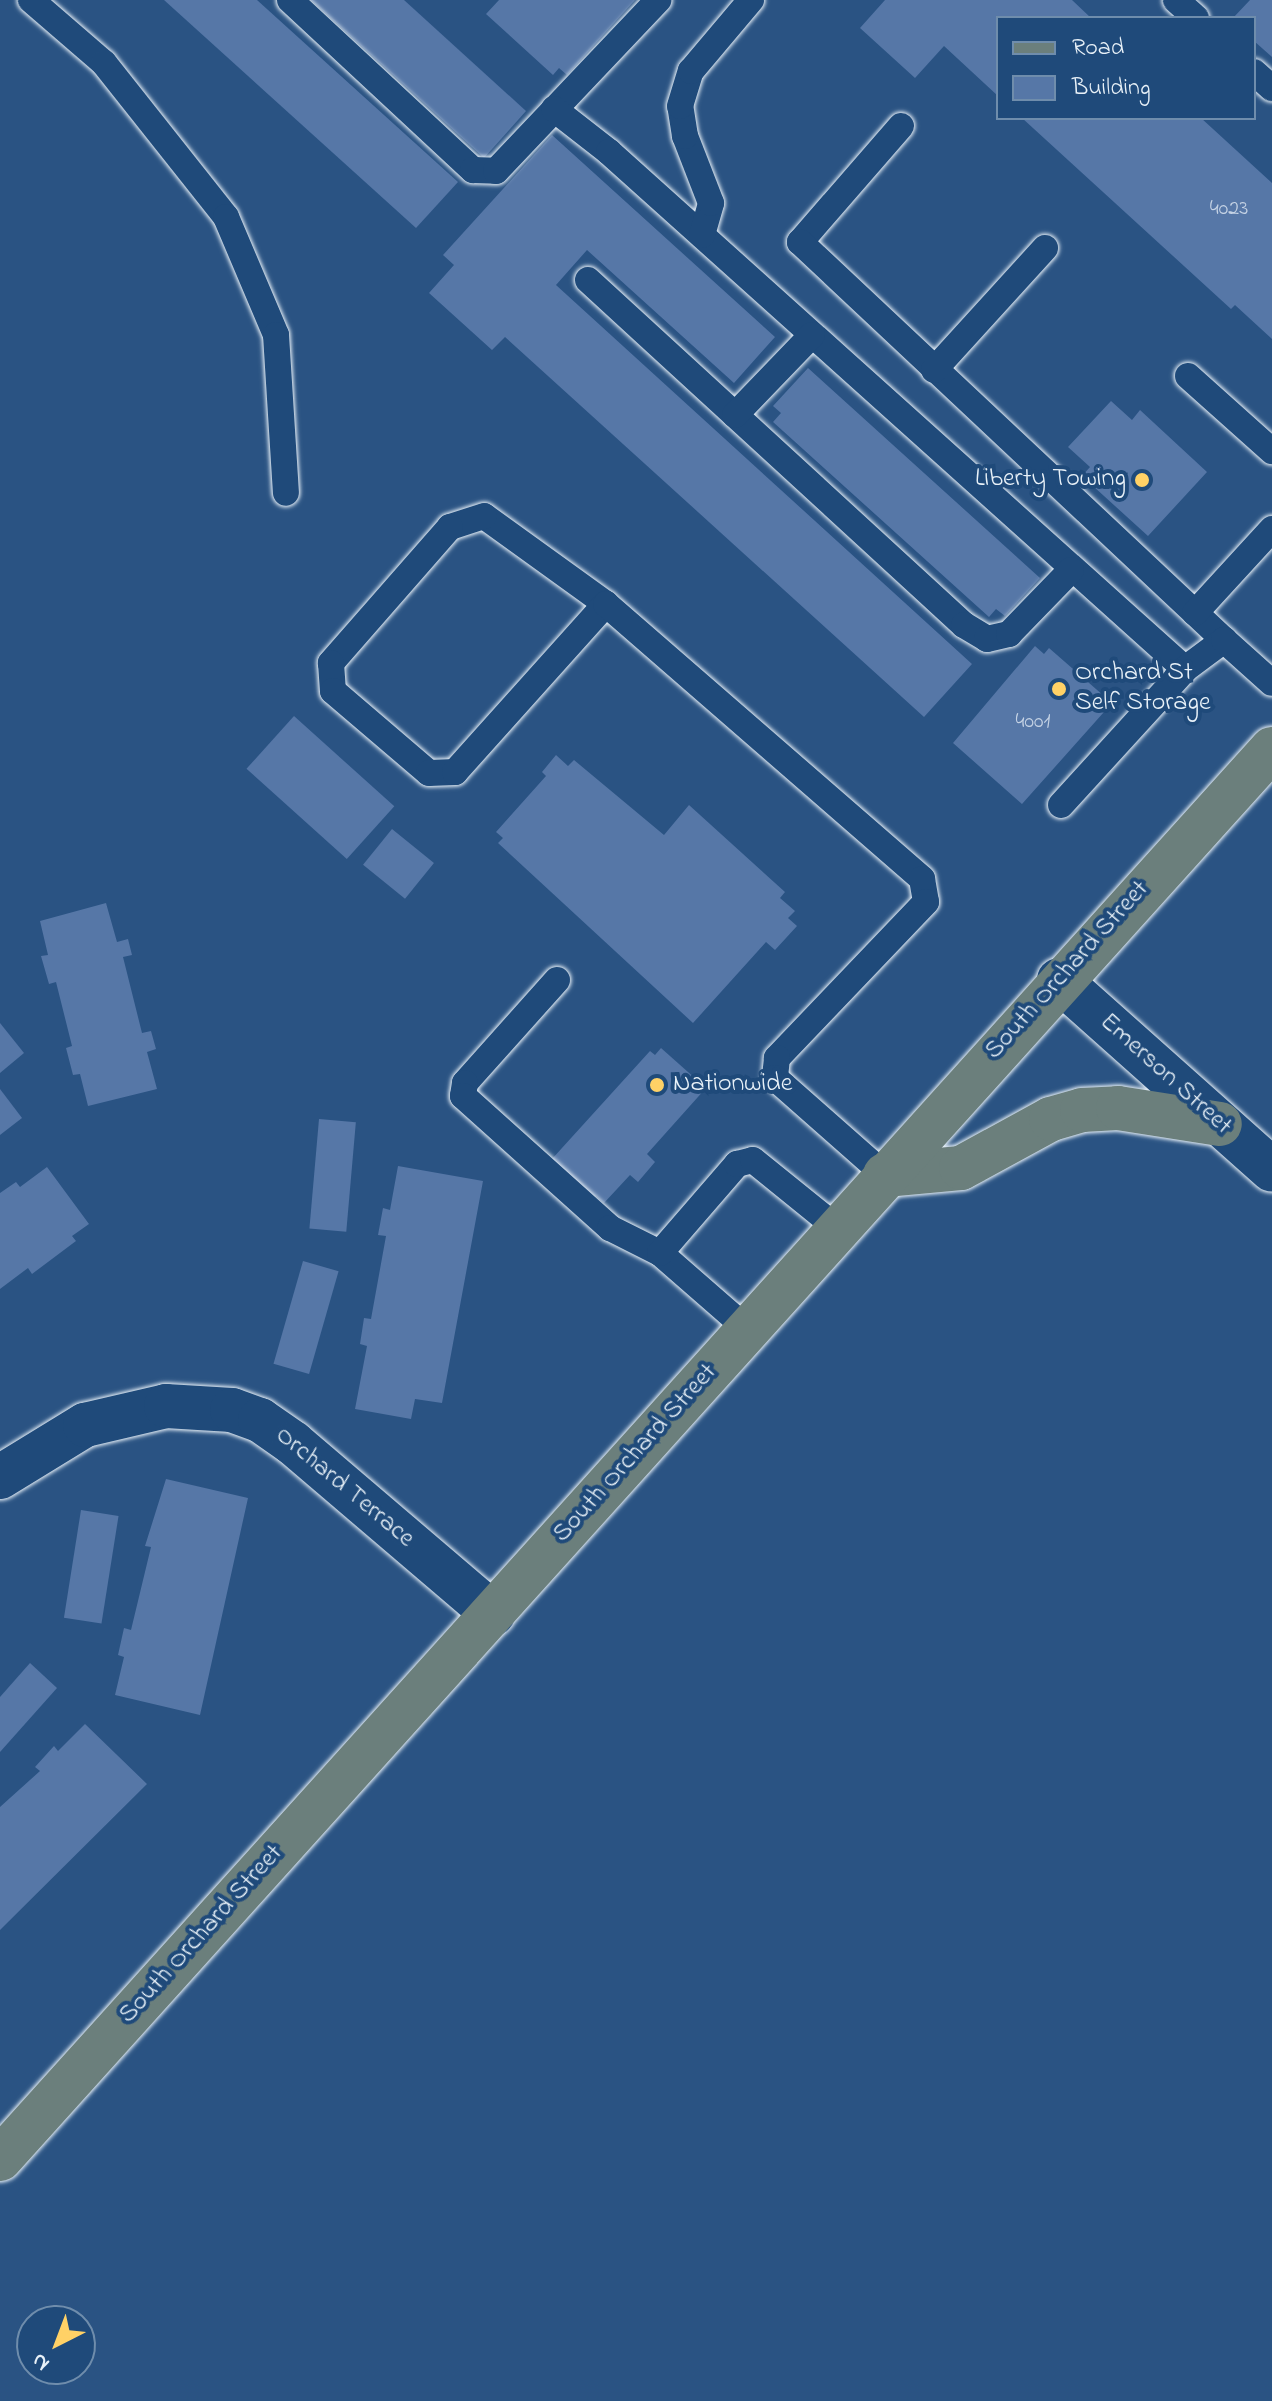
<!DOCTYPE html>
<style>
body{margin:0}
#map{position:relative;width:1272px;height:2401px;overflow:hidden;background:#2a5383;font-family:"Indie Flower",sans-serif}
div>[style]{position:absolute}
.building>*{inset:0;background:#5677a7;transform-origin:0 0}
.roads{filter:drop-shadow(0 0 2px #e8f1f8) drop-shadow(0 0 2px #e8f1f8)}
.service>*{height:26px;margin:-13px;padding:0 13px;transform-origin:13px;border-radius:13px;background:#1f4a7a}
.minor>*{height:44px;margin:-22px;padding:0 22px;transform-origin:22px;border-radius:22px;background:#1f4a7a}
.secondary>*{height:44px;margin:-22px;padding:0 22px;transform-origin:22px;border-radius:22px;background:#1f4a7a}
.primary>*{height:44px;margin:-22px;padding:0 22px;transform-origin:22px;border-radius:22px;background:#6b7f7c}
.dots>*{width:22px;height:22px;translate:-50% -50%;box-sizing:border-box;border:4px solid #1f4a7a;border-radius:50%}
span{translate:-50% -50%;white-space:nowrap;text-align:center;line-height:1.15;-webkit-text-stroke:8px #1f4a7a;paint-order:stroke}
.number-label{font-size:22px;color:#c4d2e4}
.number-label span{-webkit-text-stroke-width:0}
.poi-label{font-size:26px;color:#e8f1f8}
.right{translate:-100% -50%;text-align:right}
.left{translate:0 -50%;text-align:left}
.street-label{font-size:26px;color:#e8f1f8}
.legend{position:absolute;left:996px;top:16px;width:260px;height:104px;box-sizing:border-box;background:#1f4a7a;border:2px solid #6f8dac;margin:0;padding:10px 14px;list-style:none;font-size:24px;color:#e8f1f8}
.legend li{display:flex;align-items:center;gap:16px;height:40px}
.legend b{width:40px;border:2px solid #6f8dac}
.north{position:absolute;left:16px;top:2305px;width:80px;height:80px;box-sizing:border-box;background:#1f4a7a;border:2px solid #6f8dac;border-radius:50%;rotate:222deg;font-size:22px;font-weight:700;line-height:32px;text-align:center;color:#e8f1f8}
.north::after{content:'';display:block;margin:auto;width:28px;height:36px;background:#ffd166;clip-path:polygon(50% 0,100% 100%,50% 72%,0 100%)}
</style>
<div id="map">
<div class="building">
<div style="clip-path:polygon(164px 0,257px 0,458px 182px,416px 228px)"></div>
<div style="clip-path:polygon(311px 0,404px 0,526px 111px,484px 158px)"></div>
<div style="clip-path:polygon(499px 0,635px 0,567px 75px,559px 68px,553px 75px,486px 14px)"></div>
<div style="clip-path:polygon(885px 0,1072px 0,1091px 18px,998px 18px,998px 96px,944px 46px,915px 78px,860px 28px)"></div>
<div style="clip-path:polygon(1250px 0,1272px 0,1272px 57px,1254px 41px,1254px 18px,1233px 18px)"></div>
<div style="clip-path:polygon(1022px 118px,1201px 118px,1272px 183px,1272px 339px,1235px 305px,1231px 309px)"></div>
<div style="clip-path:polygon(552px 135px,775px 337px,734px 383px,587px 250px,556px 285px,972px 664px,924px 717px,505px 337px,492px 350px,429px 293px,454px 265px,443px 255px)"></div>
<div style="clip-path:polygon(808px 368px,1040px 578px,1005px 616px,996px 609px,989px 617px,773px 422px,781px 413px,773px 406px)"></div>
<div style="clip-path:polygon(1111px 401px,1132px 420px,1140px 410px,1207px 472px,1148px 536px,1082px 476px,1090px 467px,1068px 447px)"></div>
<div style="clip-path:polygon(1035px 646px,1044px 654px,1049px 648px,1112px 703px,1022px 804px,953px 743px)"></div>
<div style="left:294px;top:716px;width:135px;height:71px;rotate:42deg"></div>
<div style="clip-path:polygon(556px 755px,568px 766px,574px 760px,664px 835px,689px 805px,785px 892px,780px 898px,795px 911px,788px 918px,797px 926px,775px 950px,766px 942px,693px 1023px,498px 843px,503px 838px,496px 832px,546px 776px,542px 772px)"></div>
<div style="left:392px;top:829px;width:54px;height:46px;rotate:39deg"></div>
<div style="clip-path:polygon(106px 903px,117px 942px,128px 939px,132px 955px,123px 957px,142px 1033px,151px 1031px,156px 1049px,147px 1052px,157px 1089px,88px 1106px,80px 1074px,73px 1075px,66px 1048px,72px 1046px,56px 982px,49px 984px,41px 956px,48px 955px,40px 921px)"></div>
<div style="clip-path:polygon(0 1023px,24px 1053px,0 1073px)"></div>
<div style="clip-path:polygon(661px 1048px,706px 1088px,647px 1154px,655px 1162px,638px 1182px,630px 1175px,604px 1203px,596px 1196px,591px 1202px,552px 1159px,650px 1051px,655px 1055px)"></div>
<div style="clip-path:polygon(0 1089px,22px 1118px,0 1135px)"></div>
<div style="left:319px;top:1119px;width:37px;height:110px;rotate:5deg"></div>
<div style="clip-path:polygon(398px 1166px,483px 1181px,442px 1403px,415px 1399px,411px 1419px,355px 1409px,367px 1346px,360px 1344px,364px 1318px,371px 1319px,386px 1236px,378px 1235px,383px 1208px,390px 1210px)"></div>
<div style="clip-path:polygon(47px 1167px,89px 1224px,72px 1236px,76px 1241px,32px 1274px,28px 1268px,0 1289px,0 1193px,16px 1182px,20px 1187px)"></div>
<div style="left:303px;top:1261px;width:37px;height:107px;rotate:16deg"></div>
<div style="clip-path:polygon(166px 1479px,248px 1498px,200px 1715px,115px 1695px,124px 1657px,118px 1655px,124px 1628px,131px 1630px,151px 1547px,145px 1546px)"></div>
<div style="left:81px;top:1510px;width:38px;height:109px;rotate:9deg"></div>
<div style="clip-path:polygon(30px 1663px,57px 1688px,0 1752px,0 1697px)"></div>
<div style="clip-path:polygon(85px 1724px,147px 1784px,0 1930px,0 1807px,40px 1771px,35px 1767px,54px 1746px,58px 1751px)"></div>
</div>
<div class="roads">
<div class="service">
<div style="left:31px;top:0;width:96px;rotate:40.8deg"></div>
<div style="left:104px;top:63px;width:196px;rotate:51.6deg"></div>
<div style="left:226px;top:217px;width:128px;rotate:67deg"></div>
<div style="left:276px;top:335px;width:158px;rotate:86.4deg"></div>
<div style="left:290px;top:0;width:250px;rotate:42.9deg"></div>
<div style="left:473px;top:170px;width:23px;rotate:2deg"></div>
<div style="left:496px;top:171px;width:236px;rotate:-46.5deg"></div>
<div style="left:1176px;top:0;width:27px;rotate:42deg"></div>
<div style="left:1254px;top:72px;width:24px;rotate:42deg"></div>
<div style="left:554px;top:109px;width:70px;rotate:38deg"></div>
<div style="left:609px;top:152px;width:774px;rotate:41.91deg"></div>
<div style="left:901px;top:126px;width:154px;rotate:131deg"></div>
<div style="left:800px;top:242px;width:582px;rotate:43.19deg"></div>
<div style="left:702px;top:235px;width:33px;rotate:-74deg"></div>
<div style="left:711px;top:203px;width:72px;rotate:-111.2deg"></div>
<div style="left:685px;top:136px;width:30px;rotate:-99deg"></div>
<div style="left:680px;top:106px;width:37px;rotate:-73deg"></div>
<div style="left:691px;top:71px;width:93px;rotate:-49.8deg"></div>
<div style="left:588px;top:280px;width:510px;rotate:42.54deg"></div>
<div style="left:964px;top:625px;width:27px;rotate:31deg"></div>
<div style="left:987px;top:639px;width:23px;rotate:-13deg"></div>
<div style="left:1009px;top:634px;width:89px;rotate:-45.9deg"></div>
<div style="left:934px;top:370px;width:165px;rotate:-47.7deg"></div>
<div style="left:1188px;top:376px;width:113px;rotate:41.8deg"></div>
<div style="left:735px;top:415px;width:111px;rotate:-46.1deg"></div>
<div style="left:606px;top:604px;width:150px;rotate:-144.2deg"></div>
<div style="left:484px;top:516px;width:36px;rotate:162deg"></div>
<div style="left:450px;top:527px;width:181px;rotate:131.2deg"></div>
<div style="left:331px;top:663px;width:28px;rotate:86deg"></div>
<div style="left:333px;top:691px;width:126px;rotate:40.5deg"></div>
<div style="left:429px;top:773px;width:26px;rotate:-2deg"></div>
<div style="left:455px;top:772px;width:226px;rotate:-48.1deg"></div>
<div style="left:606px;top:604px;width:419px;rotate:41deg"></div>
<div style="left:922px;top:879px;width:23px;rotate:80deg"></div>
<div style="left:926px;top:902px;width:216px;rotate:133.7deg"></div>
<div style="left:777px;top:1058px;width:20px;rotate:96deg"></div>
<div style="left:775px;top:1078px;width:147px;rotate:41.4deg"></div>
<div style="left:1195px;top:613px;width:114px;rotate:-47.5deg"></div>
<div style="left:1061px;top:805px;width:184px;rotate:-47.6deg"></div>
<div style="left:1185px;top:669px;width:49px;rotate:-36.6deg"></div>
<div style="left:1224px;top:640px;width:64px;rotate:41.9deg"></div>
<div style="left:557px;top:980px;width:138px;rotate:131.8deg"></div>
<div style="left:465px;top:1083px;width:13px;rotate:99deg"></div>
<div style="left:463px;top:1096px;width:198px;rotate:41.9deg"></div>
<div style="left:610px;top:1228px;width:56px;rotate:26.6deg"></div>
<div style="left:660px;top:1253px;width:116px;rotate:41.1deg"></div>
<div style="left:660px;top:1253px;width:118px;rotate:-49.1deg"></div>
<div style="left:737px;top:1164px;width:16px;rotate:-14deg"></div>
<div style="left:753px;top:1160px;width:108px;rotate:39deg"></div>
</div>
<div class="minor">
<div style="left:0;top:1477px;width:100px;rotate:-31.5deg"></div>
<div style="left:85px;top:1425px;width:83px;rotate:-13.2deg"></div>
<div style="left:166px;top:1406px;width:66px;rotate:3.5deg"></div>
<div style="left:232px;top:1410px;width:30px;rotate:20deg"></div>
<div style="left:260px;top:1420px;width:40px;rotate:34.9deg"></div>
<div style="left:293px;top:1443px;width:263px;rotate:40.5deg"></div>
</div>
<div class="secondary">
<div style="left:1059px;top:980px;width:285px;rotate:41.7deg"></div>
</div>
<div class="primary">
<div style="left:885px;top:1175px;width:76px;rotate:-5.3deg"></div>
<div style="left:961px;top:1168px;width:102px;rotate:-28.6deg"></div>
<div style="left:1051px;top:1119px;width:32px;rotate:-16deg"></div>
<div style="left:1082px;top:1110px;width:36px;rotate:-3deg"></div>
<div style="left:1118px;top:1108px;width:103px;rotate:8.9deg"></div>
<div style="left:0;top:2159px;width:1899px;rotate:-47.95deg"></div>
</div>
</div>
<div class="dots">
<div style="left:1142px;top:480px;background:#ffd166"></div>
<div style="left:1059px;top:689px;background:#ffd166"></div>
<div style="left:657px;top:1085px;background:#ffd166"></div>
</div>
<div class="number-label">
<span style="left:1229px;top:210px">4023</span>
<span style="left:1033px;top:723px">4001</span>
</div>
<div class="poi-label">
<span class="right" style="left:1126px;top:480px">Liberty Towing</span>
<span class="left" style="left:1075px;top:689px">Orchard St<br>Self Storage</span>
<span class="left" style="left:673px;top:1085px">Nationwide</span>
</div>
<div class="street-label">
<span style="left:1068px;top:971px;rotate:-48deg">South Orchard Street</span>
<span style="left:1165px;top:1075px;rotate:42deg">Emerson Street</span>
<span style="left:636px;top:1454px;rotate:-48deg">South Orchard Street</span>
<span style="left:344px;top:1488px;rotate:40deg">Orchard Terrace</span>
<span style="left:202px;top:1935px;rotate:-48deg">South Orchard Street</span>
</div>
<ul class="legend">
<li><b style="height:10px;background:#6b7f7c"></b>Road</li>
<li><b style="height:22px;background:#5677a7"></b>Building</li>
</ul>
<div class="north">N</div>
</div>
